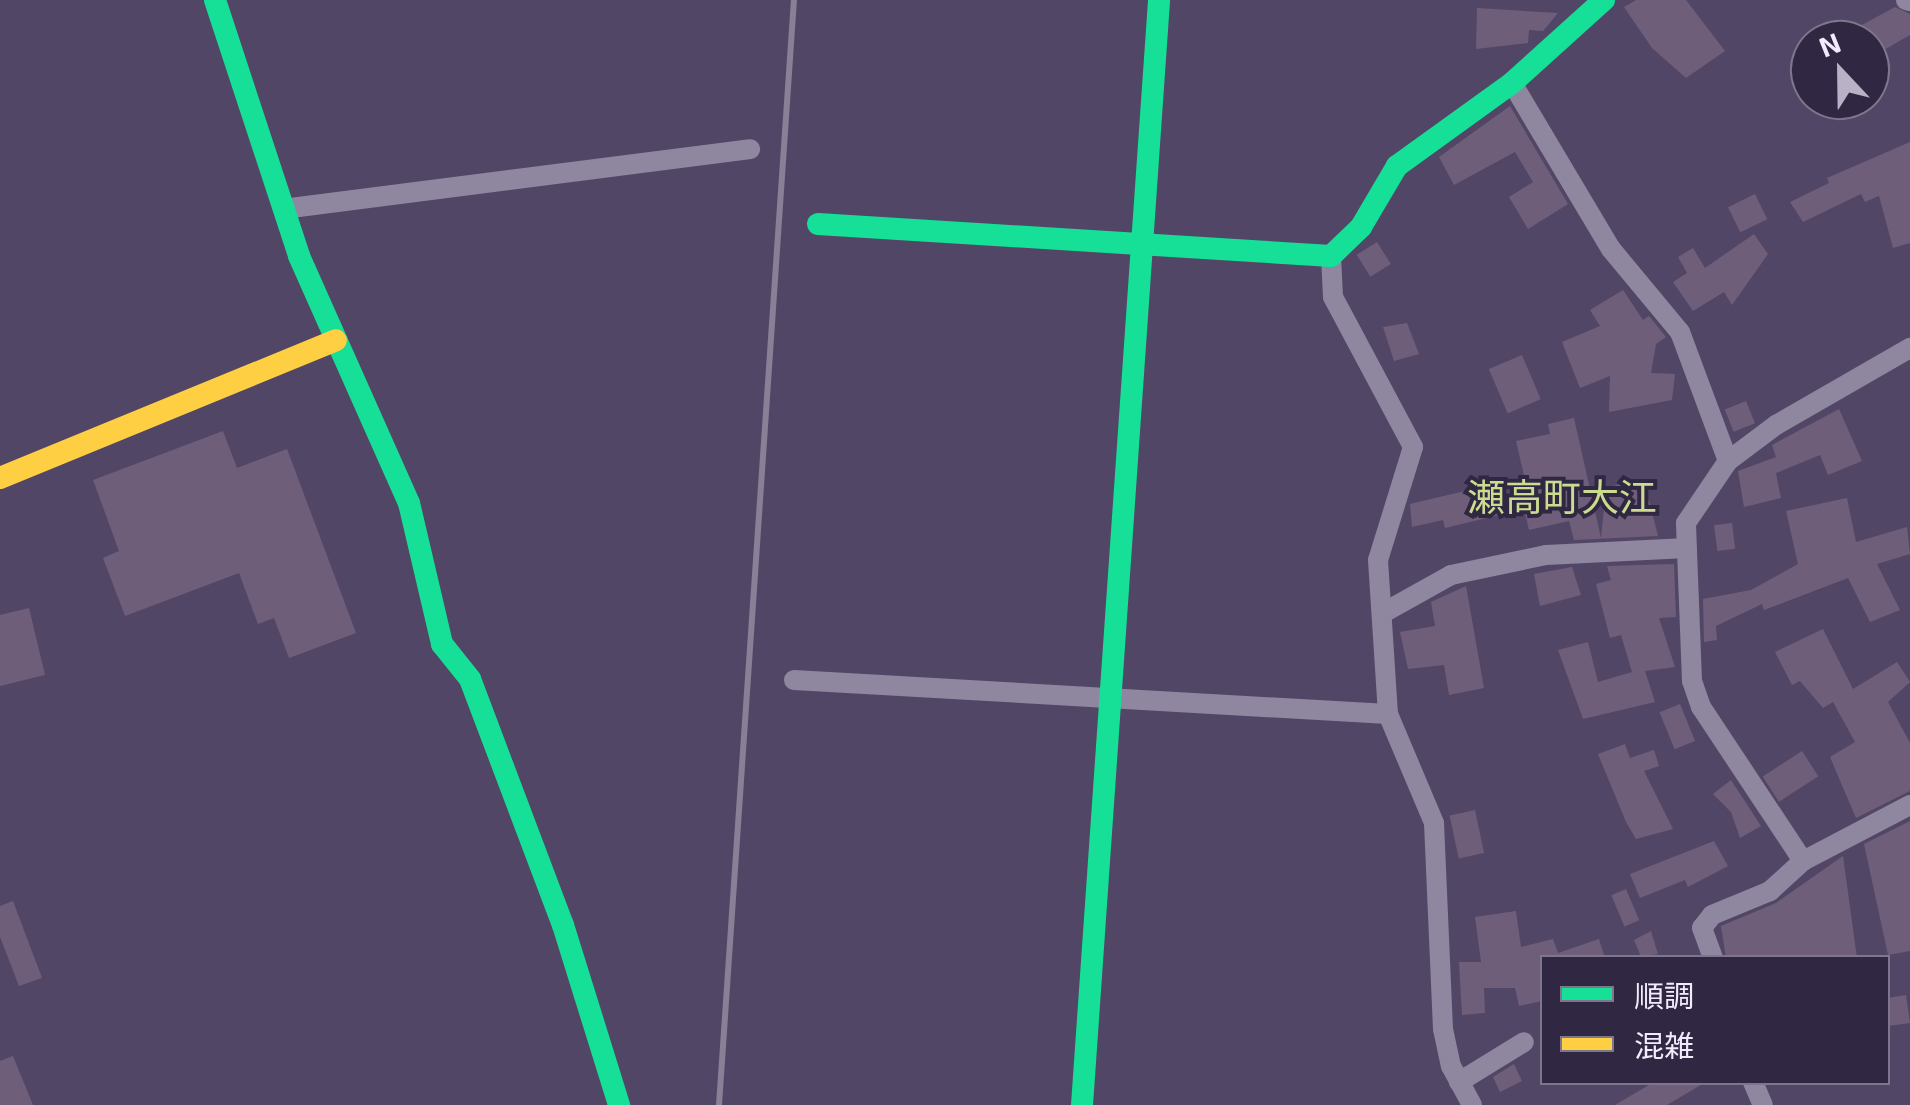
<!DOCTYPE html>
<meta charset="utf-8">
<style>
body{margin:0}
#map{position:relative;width:1910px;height:1105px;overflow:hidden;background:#524666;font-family:"Exo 2","Noto Sans JP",sans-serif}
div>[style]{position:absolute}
.building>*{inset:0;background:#6e5e7a;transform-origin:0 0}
.street>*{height:20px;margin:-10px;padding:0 10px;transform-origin:10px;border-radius:10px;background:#8e879f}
.fast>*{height:22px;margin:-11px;padding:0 11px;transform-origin:11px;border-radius:11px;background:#16e098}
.slow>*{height:22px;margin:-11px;padding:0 11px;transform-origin:11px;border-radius:11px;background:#ffcf43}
.rail>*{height:6px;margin:-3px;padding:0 3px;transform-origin:3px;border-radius:3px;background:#888096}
span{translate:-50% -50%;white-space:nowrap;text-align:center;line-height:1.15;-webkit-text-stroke:8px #302742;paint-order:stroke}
.quarter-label{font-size:38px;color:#cbdc90}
.legend{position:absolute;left:1540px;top:955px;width:350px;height:130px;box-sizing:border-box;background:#302742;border:2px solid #7d768c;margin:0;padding:12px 18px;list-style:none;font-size:30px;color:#f0ecfb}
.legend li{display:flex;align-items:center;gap:20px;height:50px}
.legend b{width:50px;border:2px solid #7d768c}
.north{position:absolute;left:1790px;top:20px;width:100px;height:100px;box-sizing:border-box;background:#302742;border:2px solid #7d768c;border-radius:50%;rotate:338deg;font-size:28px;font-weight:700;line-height:40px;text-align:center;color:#f0ecfb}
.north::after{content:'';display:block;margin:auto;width:35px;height:45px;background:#b9b2c7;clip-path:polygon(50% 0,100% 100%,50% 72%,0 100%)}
</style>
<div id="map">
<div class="building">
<div style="clip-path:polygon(1636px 0,1686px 0,1725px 51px,1686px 78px,1652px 48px,1624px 7px)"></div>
<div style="clip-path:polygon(1895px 7px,1910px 14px,1910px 35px,1870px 58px,1870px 40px,1860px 26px)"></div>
<div style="clip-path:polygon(1477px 8px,1558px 13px,1543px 31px,1529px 30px,1528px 43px,1476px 49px)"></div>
<div style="clip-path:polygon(1510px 106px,1568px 204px,1528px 229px,1509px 197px,1533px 182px,1515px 152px,1454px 185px,1439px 157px)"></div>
<div style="clip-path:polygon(1910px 142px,1910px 243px,1893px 248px,1879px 196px,1865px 202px,1861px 194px,1803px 222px,1790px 202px,1829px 183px,1827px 178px)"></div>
<div style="left:1755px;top:194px;width:28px;height:30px;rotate:64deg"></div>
<div style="clip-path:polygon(1754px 234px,1768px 254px,1732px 305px,1724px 292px,1693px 311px,1673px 282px,1687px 273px,1678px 257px,1693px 248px,1705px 268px)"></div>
<div style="left:1377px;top:242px;width:26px;height:24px;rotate:58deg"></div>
<div style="clip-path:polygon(1623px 290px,1643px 320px,1649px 316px,1666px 337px,1656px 344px,1651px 373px,1675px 374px,1672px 400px,1609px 412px,1610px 376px,1580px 388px,1562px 342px,1600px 326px,1590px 310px)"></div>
<div style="clip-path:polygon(1407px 323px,1419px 354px,1394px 361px,1383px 327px)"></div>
<div style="left:1522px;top:355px;width:48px;height:36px;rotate:67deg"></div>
<div style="left:1746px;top:401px;width:24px;height:23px;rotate:68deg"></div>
<div style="clip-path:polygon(1839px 409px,1862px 461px,1828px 475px,1820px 455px,1776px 473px,1781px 498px,1744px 507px,1738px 471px,1776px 457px,1772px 445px)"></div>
<div style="clip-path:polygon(1574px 418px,1601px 538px,1606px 488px,1631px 481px,1643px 502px,1649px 500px,1658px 536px,1574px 540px,1569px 521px,1529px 530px,1524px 509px,1445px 528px,1443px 520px,1412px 527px,1410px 504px,1490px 485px,1493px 500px,1528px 493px,1516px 441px,1550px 434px,1548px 424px)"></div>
<div style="clip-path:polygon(223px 431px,237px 468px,287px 449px,356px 633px,289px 658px,274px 618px,258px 624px,239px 573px,125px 616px,103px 558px,119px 551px,93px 480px)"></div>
<div style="clip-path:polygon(1847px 498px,1856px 542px,1907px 527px,1910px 554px,1877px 564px,1900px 610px,1870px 622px,1848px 578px,1764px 610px,1762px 604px,1716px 626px,1717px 640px,1704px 642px,1703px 599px,1751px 590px,1798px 564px,1786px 511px)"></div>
<div style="left:1732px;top:523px;width:26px;height:18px;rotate:83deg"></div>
<div style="clip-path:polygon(1674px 564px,1676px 617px,1659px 618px,1675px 667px,1645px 671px,1655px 702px,1583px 719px,1558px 650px,1588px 642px,1598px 682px,1632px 672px,1621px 635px,1610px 638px,1596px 584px,1611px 580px,1607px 566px)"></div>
<div style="clip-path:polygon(1572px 567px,1581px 595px,1540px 606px,1534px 574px)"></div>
<div style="clip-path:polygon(1466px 586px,1484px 688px,1449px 695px,1444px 665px,1408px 669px,1400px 632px,1435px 626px,1431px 602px)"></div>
<div style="clip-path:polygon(29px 608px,45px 675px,0 686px,0 615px)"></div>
<div style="clip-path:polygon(1823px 629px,1853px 689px,1897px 662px,1910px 682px,1888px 702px,1910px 743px,1910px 791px,1856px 818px,1830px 757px,1855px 742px,1833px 702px,1823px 708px,1800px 681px,1792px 685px,1775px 652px)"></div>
<div style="left:1680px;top:704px;width:40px;height:22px;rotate:68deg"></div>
<div style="clip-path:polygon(1625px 744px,1630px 758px,1654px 750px,1659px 766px,1644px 771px,1673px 829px,1636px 839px,1626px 822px,1598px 754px)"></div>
<div style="left:1802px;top:751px;width:30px;height:47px;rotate:57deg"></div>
<div style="clip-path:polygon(1731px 780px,1761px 826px,1740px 838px,1731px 812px,1713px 794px)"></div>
<div style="left:1475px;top:810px;width:44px;height:26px;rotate:78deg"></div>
<div style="clip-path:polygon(1910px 821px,1910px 951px,1888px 955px,1864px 844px)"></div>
<div style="clip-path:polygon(1714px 841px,1728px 866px,1688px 887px,1685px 880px,1640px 898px,1630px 874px)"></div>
<div style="clip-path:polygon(1843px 856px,1857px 958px,1726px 958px,1721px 926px,1776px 903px)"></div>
<div style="left:1626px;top:889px;width:34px;height:16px;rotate:67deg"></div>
<div style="clip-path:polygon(13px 901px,42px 978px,19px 986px,0 937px,0 906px)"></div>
<div style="clip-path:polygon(1516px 911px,1521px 947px,1553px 939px,1558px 953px,1599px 939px,1605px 958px,1542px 958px,1542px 1001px,1519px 1006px,1515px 988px,1484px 988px,1485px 1013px,1462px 1015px,1459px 962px,1481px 962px,1475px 917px)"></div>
<div style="clip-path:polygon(1651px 931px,1658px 954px,1641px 957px,1634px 940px)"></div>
<div style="clip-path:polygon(1906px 995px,1910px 1023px,1888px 1026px,1888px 998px)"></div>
<div style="clip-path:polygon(13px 1056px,33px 1105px,0 1105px,0 1061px)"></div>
<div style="clip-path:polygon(1514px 1064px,1522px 1081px,1500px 1092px,1493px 1077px)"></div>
<div style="clip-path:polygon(1654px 1082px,1706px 1082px,1667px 1105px,1615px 1105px)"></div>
</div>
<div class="street">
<div style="left:1906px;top:0;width:4px;rotate:14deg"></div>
<div style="left:1512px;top:83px;width:193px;rotate:59.2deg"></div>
<div style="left:1611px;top:249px;width:108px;rotate:50.3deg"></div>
<div style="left:1680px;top:332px;width:138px;rotate:69.6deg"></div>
<div style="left:283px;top:209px;width:471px;rotate:-7.3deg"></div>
<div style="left:1331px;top:256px;width:41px;rotate:87.2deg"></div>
<div style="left:1333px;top:297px;width:170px;rotate:61.9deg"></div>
<div style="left:1413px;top:447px;width:118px;rotate:107.2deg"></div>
<div style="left:1378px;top:560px;width:154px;rotate:86.3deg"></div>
<div style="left:1388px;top:714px;width:118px;rotate:67.1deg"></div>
<div style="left:1434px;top:823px;width:206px;rotate:87.5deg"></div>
<div style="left:1443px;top:1029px;width:38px;rotate:78deg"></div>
<div style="left:1451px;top:1066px;width:44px;rotate:61.7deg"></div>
<div style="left:1383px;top:613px;width:78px;rotate:-29.2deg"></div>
<div style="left:1451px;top:575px;width:97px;rotate:-11.9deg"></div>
<div style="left:1546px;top:555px;width:141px;rotate:-2.8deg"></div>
<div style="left:794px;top:680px;width:595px;rotate:3.28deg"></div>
<div style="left:1803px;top:861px;width:185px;rotate:-123.5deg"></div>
<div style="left:1701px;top:707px;width:28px;rotate:-109deg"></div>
<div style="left:1692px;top:681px;width:158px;rotate:-92.2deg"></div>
<div style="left:1686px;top:523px;width:75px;rotate:-55.9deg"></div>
<div style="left:1728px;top:461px;width:60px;rotate:-36.9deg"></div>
<div style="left:1776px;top:425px;width:155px;rotate:-29.9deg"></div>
<div style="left:1713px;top:958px;width:32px;rotate:-110deg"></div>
<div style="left:1702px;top:928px;width:16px;rotate:-52deg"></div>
<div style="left:1712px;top:915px;width:63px;rotate:-22.5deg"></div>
<div style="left:1770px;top:891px;width:45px;rotate:-42.3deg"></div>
<div style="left:1803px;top:861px;width:121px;rotate:-27.6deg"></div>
<div style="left:1459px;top:1082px;width:76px;rotate:-31.6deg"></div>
<div style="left:1753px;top:1082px;width:25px;rotate:67deg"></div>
</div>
<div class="fast">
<div style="left:215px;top:0;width:269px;rotate:71.8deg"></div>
<div style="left:299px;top:256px;width:270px;rotate:66deg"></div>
<div style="left:409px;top:503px;width:145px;rotate:76.8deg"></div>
<div style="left:442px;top:644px;width:45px;rotate:51.3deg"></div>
<div style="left:470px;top:679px;width:263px;rotate:69.3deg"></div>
<div style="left:563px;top:925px;width:189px;rotate:72.7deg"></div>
<div style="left:818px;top:224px;width:514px;rotate:3.57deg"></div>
<div style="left:1331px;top:256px;width:42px;rotate:-44deg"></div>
<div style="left:1361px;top:227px;width:71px;rotate:-59.5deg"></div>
<div style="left:1397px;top:166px;width:142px;rotate:-35.8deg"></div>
<div style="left:1512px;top:83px;width:124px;rotate:-42.1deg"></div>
<div style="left:1082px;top:1105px;width:1108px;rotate:-86.01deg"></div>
</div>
<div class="slow">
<div style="left:0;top:478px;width:363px;rotate:-22.3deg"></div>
</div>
<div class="rail">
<div style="left:719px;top:1105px;width:1108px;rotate:-86.12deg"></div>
</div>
<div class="quarter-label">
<span style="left:1562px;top:497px">瀬高町大江</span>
</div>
<ul class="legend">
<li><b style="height:12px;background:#16e098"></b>順調</li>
<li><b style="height:12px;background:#ffcf43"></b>混雑</li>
</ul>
<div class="north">N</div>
</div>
